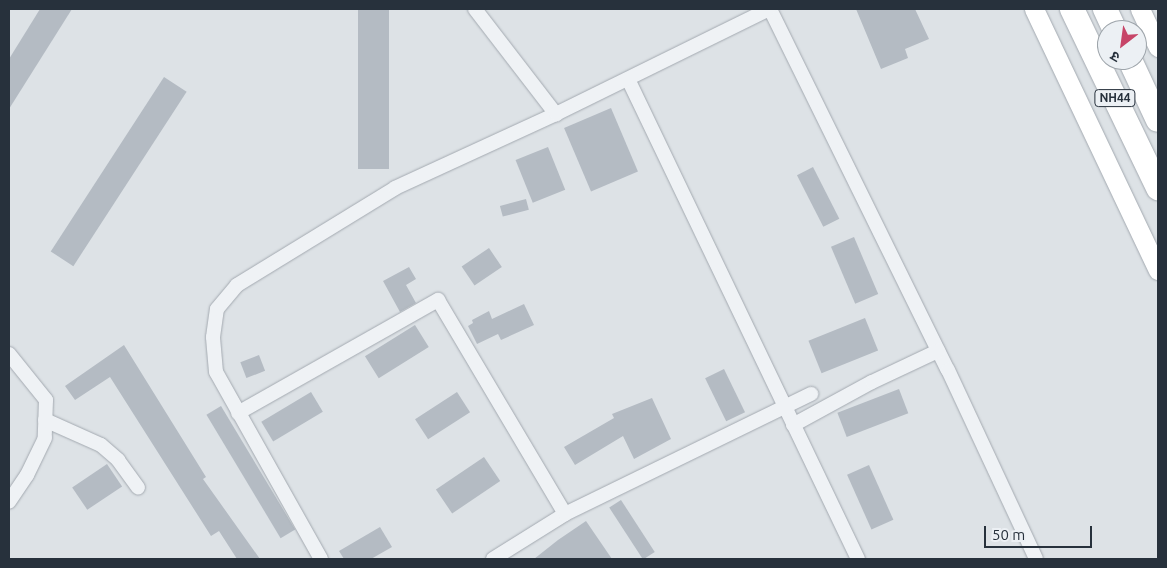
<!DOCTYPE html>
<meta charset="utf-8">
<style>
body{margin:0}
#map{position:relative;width:1167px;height:568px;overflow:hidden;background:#dde2e6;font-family:Ubuntu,"Noto Sans Devanagari",sans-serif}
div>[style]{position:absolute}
.building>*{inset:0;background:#b4bbc3;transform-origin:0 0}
.roads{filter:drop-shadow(0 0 1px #a3a9b0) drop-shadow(0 0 1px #a3a9b0)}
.street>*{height:14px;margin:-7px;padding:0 7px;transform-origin:7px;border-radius:7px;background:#eff2f5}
.secondary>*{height:19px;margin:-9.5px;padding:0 9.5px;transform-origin:9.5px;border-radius:9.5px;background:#fff}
.highway>*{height:24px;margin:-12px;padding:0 12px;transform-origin:12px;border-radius:12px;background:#fff}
span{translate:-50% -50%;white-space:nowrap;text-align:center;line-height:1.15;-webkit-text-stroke:4.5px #ecf0f4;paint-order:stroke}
.shield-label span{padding:1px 4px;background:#ecf0f4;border:1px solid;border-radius:4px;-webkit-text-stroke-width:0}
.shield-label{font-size:12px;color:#27313c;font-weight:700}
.frame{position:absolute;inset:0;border:10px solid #27313c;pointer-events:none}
.north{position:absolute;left:1097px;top:20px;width:50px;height:50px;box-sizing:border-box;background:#ecf0f4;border:1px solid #9da4aa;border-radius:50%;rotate:210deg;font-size:14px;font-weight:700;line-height:20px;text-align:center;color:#27313c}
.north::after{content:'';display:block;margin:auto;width:18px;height:22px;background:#c74568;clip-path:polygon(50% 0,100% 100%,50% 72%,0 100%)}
.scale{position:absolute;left:984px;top:526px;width:108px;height:22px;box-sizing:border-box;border:2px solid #27313c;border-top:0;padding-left:6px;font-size:15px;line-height:18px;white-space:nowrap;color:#27313c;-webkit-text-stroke:4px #ecf0f4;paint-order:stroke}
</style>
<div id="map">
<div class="building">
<div style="clip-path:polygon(40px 9px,72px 9px,9px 109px,9px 59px)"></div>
<div style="left:358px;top:9px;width:31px;height:160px"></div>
<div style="clip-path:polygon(856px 9px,915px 9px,929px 39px,905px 49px,908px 58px,881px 69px)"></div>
<div style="left:164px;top:77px;width:27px;height:208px;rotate:33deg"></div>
<div style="left:611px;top:108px;width:69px;height:51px;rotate:67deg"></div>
<div style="left:548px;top:147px;width:46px;height:35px;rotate:68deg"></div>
<div style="left:813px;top:167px;width:58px;height:18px;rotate:63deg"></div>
<div style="left:526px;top:199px;width:11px;height:27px;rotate:75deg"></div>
<div style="left:854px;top:237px;width:62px;height:25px;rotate:67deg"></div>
<div style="left:489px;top:248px;width:23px;height:33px;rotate:56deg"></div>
<div style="clip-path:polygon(409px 267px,416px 279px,406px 285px,416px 303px,400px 312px,383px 281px)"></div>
<div style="clip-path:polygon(524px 304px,534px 325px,501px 340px,498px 334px,477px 344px,468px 326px,473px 323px,472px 320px,489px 311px,492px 319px)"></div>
<div style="left:865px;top:318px;width:35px;height:61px;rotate:68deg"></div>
<div style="left:415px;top:325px;width:26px;height:59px;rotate:58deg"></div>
<div style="clip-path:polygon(124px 345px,206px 477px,203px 479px,260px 559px,237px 559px,219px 531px,211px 536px,110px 377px,75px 400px,65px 386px)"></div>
<div style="left:259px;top:355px;width:17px;height:20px;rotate:69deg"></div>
<div style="left:724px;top:369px;width:48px;height:21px;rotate:64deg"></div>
<div style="left:899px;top:389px;width:26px;height:66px;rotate:69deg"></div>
<div style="left:311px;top:392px;width:23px;height:58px;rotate:59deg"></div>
<div style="left:457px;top:392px;width:24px;height:50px;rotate:57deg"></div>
<div style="clip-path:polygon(652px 398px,671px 439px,634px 459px,623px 436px,575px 465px,564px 447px,614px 418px,612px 414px)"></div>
<div style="left:221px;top:406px;width:144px;height:17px;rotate:59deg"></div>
<div style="left:484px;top:457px;width:29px;height:58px;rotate:56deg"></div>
<div style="left:107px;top:464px;width:27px;height:42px;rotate:56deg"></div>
<div style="left:869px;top:465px;width:60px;height:24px;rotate:66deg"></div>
<div style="left:621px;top:500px;width:62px;height:14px;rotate:57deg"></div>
<div style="clip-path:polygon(586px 521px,612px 559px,534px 559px,558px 540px)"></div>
<div style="clip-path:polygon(380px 527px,392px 547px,371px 559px,344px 559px,339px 551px)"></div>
</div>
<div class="roads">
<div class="street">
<div style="left:475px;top:9px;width:133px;rotate:52.4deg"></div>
<div style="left:770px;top:9px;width:402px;rotate:63.8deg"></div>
<div style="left:948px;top:370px;width:208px;rotate:65deg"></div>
<div style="left:628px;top:79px;width:532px;rotate:64.4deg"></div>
<div style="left:9px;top:354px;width:59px;rotate:51.2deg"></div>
<div style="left:46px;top:400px;width:38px;rotate:92deg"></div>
<div style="left:45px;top:438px;width:41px;rotate:115.9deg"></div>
<div style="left:27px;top:475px;width:32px;rotate:124deg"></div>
<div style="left:238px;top:413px;width:230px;rotate:-29.5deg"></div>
<div style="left:438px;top:300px;width:249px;rotate:59.3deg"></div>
<div style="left:45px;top:420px;width:61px;rotate:24.1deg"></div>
<div style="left:101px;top:445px;width:23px;rotate:41deg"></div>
<div style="left:118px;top:460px;width:34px;rotate:54deg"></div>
<div style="left:793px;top:425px;width:90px;rotate:-28.6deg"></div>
<div style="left:872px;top:382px;width:73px;rotate:-25.2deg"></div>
<div style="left:321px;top:559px;width:214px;rotate:-119.3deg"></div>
<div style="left:216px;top:372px;width:35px;rotate:-95deg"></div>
<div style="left:213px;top:337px;width:28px;rotate:-82deg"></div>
<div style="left:217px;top:309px;width:31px;rotate:-50deg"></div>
<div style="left:237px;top:285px;width:185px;rotate:-31.5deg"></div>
<div style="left:395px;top:188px;width:177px;rotate:-24.7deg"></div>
<div style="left:556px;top:114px;width:237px;rotate:-26.2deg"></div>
<div style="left:493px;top:559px;width:85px;rotate:-32deg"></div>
<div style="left:565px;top:514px;width:274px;rotate:-26deg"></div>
</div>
<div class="secondary">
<div style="left:1034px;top:9px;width:289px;rotate:64.6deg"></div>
<div style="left:1140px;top:9px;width:42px;rotate:64.7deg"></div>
</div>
<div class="highway">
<div style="left:1072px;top:9px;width:199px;rotate:64.3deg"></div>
<div style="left:1105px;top:9px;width:23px;rotate:65deg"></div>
<div style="left:1130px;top:60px;width:66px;rotate:65deg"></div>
</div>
</div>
<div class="shield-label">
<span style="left:1115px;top:98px">NH44</span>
</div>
<div class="frame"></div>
<div class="north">उ</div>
<div class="scale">50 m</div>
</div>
